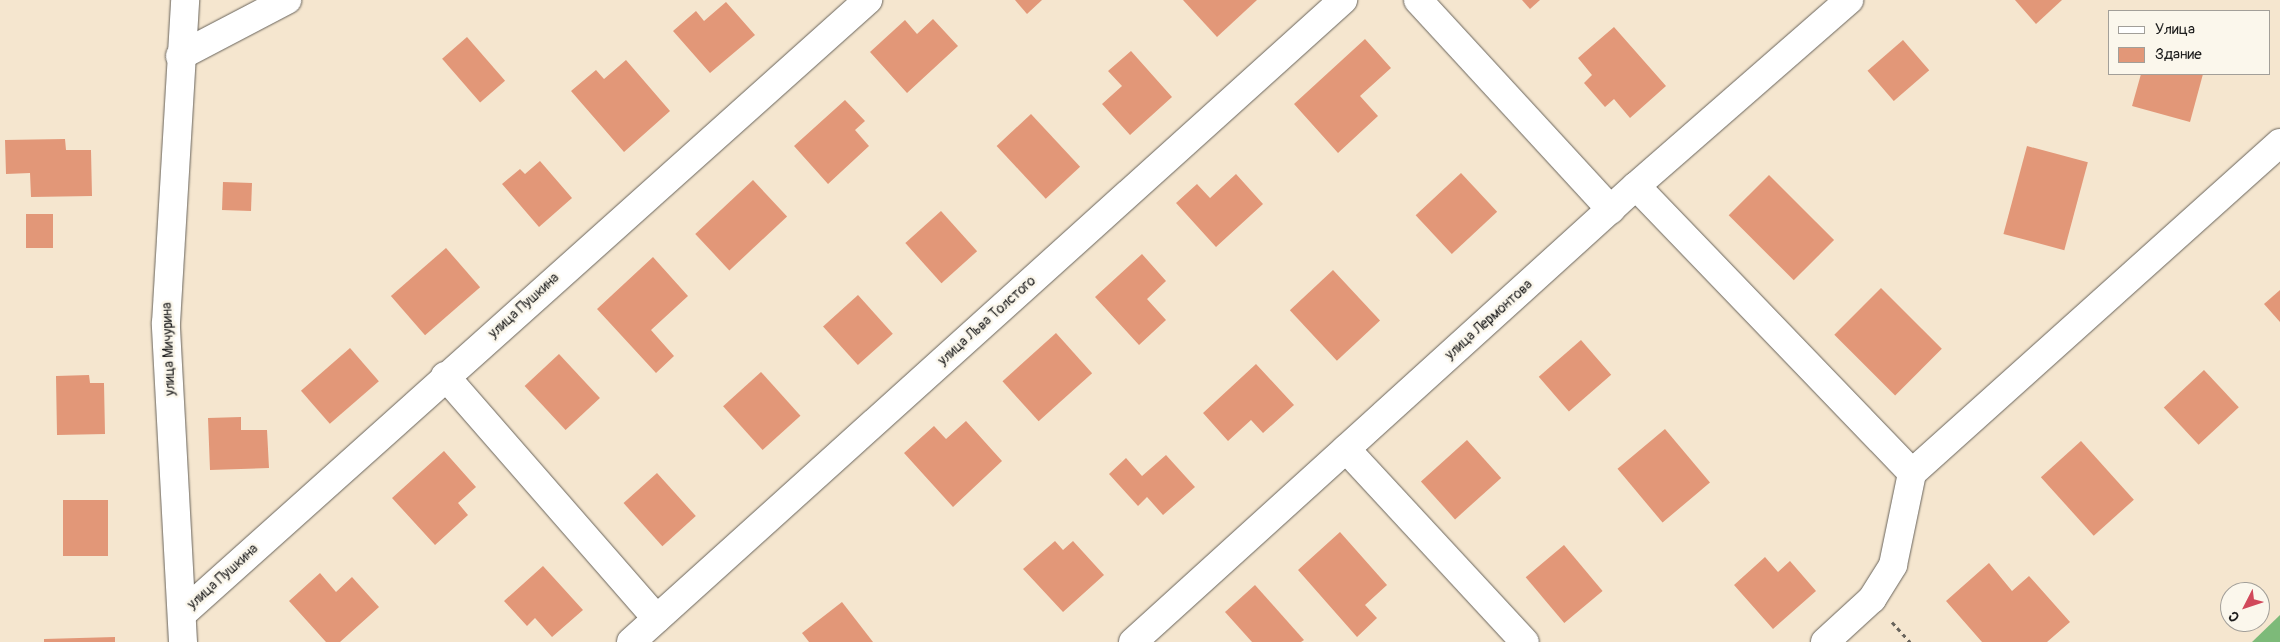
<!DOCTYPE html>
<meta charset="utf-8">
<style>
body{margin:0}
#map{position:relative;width:2280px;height:642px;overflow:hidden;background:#f5e6cf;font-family:Pangolin,sans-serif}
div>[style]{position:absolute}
.forest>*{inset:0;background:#7dba79}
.building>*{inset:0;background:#e29778;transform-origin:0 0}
.path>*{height:3px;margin-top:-1.5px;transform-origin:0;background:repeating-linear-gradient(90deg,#68635b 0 4px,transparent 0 8px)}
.roads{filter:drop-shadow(0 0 1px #68635b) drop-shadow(0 0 1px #68635b)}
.minor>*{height:28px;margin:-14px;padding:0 14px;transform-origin:14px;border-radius:14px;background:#fff}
span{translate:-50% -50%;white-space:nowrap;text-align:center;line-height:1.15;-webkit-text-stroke:5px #fbf7ec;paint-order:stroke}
.street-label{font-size:14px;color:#1c1c1c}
.legend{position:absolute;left:2108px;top:10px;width:162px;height:65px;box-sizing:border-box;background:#fbf7ec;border:1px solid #a29f99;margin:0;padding:6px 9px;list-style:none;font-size:15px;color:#1c1c1c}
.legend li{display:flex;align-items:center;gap:10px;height:25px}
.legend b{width:25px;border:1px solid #a29f99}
.north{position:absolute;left:2220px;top:582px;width:50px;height:50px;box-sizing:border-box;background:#fbf7ec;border:1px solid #a29f99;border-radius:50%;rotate:229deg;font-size:14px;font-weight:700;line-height:20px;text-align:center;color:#1c1c1c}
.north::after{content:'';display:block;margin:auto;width:18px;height:22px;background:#d1495b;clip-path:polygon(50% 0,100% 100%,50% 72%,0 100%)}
</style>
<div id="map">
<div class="forest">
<div style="clip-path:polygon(2280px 615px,2280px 642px,2252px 642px)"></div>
</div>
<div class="building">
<div style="clip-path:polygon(1015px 0,1042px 0,1027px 14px)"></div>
<div style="clip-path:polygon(1183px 0,1257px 0,1217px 37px)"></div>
<div style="clip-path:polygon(1522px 0,1540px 0,1530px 9px)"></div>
<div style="clip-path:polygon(2015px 0,2062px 0,2036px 24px)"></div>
<div style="clip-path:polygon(726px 2px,755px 35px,710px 73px,673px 31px,696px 11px,704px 21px)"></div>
<div style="clip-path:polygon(933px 19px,958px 46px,907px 93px,870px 52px,905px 20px,917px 34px)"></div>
<div style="clip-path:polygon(1614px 27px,1666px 86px,1630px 118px,1614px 99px,1605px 107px,1584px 83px,1592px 75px,1578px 58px)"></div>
<div style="left:467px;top:37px;width:58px;height:33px;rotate:49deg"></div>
<div style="clip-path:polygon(1365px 39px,1391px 68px,1360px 96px,1378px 116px,1338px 153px,1294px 104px)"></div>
<div style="left:1903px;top:40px;width:40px;height:47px;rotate:49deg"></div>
<div style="clip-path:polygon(1131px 51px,1172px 97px,1130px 135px,1102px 104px,1122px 86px,1108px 71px)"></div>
<div style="clip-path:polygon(626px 60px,670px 111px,624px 152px,571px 91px,596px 70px,604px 79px)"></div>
<div style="clip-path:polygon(2141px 74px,2203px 74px,2190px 122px,2132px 106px)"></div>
<div style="clip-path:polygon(845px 100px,865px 121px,855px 130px,869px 146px,828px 184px,794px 146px)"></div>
<div style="left:1031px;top:114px;width:72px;height:47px;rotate:47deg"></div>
<div style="clip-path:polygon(65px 139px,66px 150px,91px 150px,92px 196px,31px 197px,30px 173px,6px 174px,5px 140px)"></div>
<div style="left:2027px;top:146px;width:63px;height:91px;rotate:15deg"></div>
<div style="clip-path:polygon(540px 161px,572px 198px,539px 227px,502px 184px,520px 169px,525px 174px)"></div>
<div style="left:1461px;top:173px;width:53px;height:62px;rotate:47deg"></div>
<div style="clip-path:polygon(1236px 174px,1263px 204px,1216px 247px,1176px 203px,1197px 184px,1210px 198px)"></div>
<div style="left:1769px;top:175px;width:92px;height:57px;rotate:45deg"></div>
<div style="left:753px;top:180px;width:50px;height:79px;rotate:47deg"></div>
<div style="left:223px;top:182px;width:29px;height:28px;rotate:2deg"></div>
<div style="left:941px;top:211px;width:54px;height:48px;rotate:48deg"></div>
<div style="left:26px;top:214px;width:27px;height:34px"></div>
<div style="left:446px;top:248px;width:52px;height:73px;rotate:49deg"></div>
<div style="clip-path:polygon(1142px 254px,1166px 281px,1147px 299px,1166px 320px,1139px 345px,1095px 297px)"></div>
<div style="clip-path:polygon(653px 257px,688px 296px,651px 330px,674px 356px,656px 373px,597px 309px)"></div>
<div style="left:1333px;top:270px;width:69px;height:59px;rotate:47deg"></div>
<div style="left:1881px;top:288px;width:86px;height:66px;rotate:45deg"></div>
<div style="clip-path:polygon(2280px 290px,2280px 322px,2264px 304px)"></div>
<div style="left:858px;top:295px;width:52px;height:47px;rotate:48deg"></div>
<div style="left:1056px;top:333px;width:54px;height:72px;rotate:48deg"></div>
<div style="left:1581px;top:340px;width:46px;height:56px;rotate:49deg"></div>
<div style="left:350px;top:348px;width:44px;height:65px;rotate:49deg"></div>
<div style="left:559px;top:354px;width:60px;height:47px;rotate:47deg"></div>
<div style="clip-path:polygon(1256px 364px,1294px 405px,1263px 433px,1251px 420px,1228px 441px,1203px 413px)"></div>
<div style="left:2204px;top:370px;width:51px;height:55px;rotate:47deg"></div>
<div style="left:761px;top:372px;width:59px;height:51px;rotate:48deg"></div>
<div style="clip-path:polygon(89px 375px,90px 383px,104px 383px,105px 434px,57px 435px,56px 376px)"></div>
<div style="clip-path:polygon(241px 417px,241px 430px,267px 430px,269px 468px,210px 470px,208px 418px)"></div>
<div style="clip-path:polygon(966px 421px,1002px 461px,953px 507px,904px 453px,934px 426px,946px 439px)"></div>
<div style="left:1665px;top:429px;width:70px;height:62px;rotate:50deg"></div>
<div style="left:1467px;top:440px;width:51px;height:62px;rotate:48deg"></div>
<div style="left:2081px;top:441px;width:79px;height:54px;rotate:48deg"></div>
<div style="clip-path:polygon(444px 451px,476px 487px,458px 503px,468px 515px,435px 545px,392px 498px)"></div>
<div style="clip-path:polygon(1166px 455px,1195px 487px,1163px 515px,1147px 497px,1138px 506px,1109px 474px,1126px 458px,1142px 476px)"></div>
<div style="left:657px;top:473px;width:58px;height:45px;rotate:48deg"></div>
<div style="left:63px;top:500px;width:45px;height:56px"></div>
<div style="clip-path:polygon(1340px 532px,1387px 585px,1365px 605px,1377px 618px,1357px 637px,1298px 570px)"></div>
<div style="clip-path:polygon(1055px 541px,1063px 550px,1073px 541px,1104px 575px,1063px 612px,1023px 569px)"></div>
<div style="left:1564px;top:545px;width:60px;height:50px;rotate:50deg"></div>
<div style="clip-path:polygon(1765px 557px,1778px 572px,1790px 561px,1816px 591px,1773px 629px,1734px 585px)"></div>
<div style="clip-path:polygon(1989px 563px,2012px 591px,2029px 576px,2070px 622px,2047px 642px,1982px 642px,1946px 601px)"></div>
<div style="clip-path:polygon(543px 566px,583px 610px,552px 637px,535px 618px,527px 626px,504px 601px)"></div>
<div style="clip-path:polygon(320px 573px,336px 592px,352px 577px,379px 607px,340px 642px,326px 642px,289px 601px)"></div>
<div style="clip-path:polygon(1255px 585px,1304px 640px,1301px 642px,1252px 642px,1225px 612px)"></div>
<div style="clip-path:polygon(842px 602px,873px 642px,809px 642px,802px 633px)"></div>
<div style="clip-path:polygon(115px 637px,115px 642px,44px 642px,44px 639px)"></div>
</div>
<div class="path">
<div style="left:1892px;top:622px;width:27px;rotate:48deg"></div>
</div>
<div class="roads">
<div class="minor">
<div style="left:1418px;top:0;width:285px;rotate:47.4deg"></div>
<div style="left:180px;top:56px;width:121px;rotate:-27.6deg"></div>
<div style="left:1636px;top:186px;width:398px;rotate:46.1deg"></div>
<div style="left:1912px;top:473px;width:494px;rotate:-41.9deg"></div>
<div style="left:445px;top:376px;width:322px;rotate:48.9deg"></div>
<div style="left:1346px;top:449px;width:263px;rotate:47.2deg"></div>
<div style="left:182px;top:614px;width:921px;rotate:-41.83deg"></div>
<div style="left:183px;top:642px;width:319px;rotate:-93.1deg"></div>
<div style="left:166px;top:323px;width:324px;rotate:-86.6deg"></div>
<div style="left:631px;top:642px;width:959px;rotate:-42.04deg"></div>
<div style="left:1133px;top:642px;width:679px;rotate:-42.19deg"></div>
<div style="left:1636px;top:186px;width:283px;rotate:-41.1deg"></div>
<div style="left:1825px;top:642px;width:64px;rotate:-42.5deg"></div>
<div style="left:1872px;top:599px;width:40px;rotate:-58deg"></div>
<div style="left:1893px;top:565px;width:94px;rotate:-78.3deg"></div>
</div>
</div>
<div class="street-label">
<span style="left:524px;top:306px;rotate:-42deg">улица Пушкина</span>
<span style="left:1489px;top:320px;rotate:-42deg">улица Лермонтова</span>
<span style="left:987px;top:321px;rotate:-42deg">улица Льва Толстого</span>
<span style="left:169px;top:349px;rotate:-92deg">улица Мичурина</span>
<span style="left:223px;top:577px;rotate:-42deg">улица Пушкина</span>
</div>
<ul class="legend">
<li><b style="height:6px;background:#fff"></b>Улица</li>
<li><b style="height:14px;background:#e29778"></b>Здание</li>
</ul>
<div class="north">С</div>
</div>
